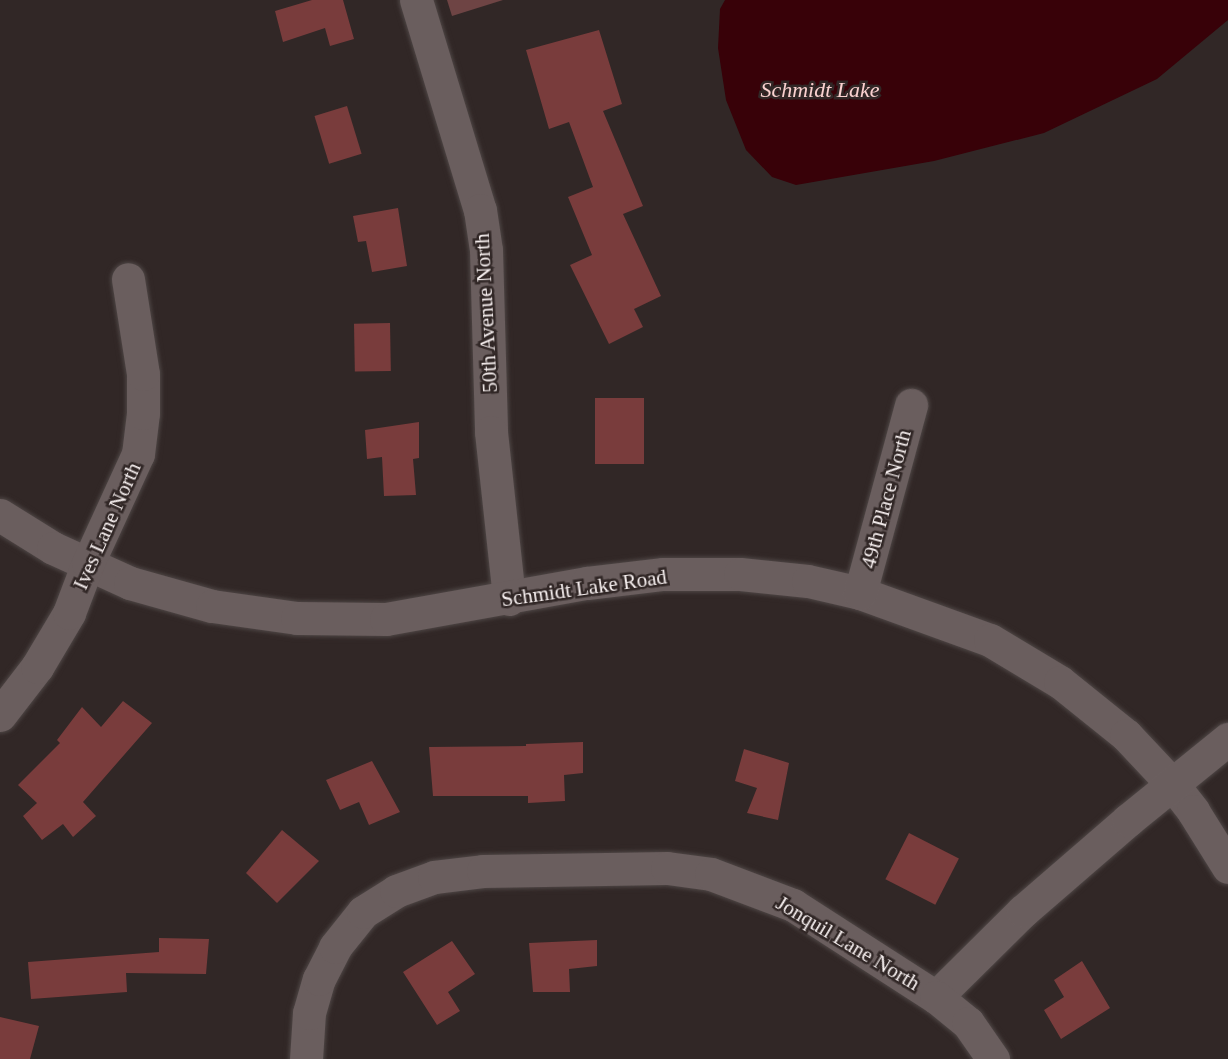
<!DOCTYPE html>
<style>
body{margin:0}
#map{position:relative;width:1228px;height:1059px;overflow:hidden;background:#312726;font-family:Georgia,serif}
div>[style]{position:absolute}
.green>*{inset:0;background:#6e4444}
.water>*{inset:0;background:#380108}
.building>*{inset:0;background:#793c3c;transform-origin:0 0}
.roads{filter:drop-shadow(0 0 2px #4e4645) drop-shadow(0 0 2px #4e4645)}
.minor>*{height:33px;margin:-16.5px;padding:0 16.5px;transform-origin:16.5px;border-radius:16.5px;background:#6a5e5e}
span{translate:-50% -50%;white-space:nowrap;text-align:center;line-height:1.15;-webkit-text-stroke:5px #312726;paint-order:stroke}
.street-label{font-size:21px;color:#f7f0f0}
.water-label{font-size:22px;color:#fad1cf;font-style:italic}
</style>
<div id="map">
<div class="green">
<div style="clip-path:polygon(447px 0,503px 0,452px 16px)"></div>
</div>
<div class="water">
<div style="clip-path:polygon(725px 0,1228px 0,1228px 20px,1157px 79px,1044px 133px,934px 161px,796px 185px,772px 177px,746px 150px,726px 100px,718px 48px,720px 9px)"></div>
</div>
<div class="building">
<div style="clip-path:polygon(312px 0,343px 0,354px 39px,330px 46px,325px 28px,283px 42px,275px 11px)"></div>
<div style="clip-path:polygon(599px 30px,622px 104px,603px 111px,643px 206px,623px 214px,661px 296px,634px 309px,643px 327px,609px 344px,570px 265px,592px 255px,568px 197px,593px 187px,569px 122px,549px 129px,526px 50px)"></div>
<div style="left:347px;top:106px;width:50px;height:34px;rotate:73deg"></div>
<div style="clip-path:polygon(398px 208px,407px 266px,372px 272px,366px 241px,358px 242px,353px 216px)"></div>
<div style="left:390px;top:323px;width:48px;height:36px;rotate:89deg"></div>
<div style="left:595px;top:398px;width:49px;height:66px"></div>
<div style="clip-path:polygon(419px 422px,419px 458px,413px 459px,416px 495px,384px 496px,382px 457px,367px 459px,365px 430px)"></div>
<div style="clip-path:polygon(123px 701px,152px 723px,83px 802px,96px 816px,73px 837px,63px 824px,42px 840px,23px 816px,37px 803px,18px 785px,60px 743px,57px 740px,82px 707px,101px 727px)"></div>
<div style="clip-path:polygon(583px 742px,583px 773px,564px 775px,565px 801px,528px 803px,528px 796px,433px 796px,429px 747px,526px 746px,526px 744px)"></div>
<div style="clip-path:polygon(744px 749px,789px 763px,778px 820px,747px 813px,757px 788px,735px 781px)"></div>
<div style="clip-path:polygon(372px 761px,400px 812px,369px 825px,359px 802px,340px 810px,326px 780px)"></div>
<div style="clip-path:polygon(282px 830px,319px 861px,277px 903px,246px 873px)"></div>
<div style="left:909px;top:833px;width:56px;height:52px;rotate:27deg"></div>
<div style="clip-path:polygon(159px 938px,209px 939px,206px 974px,126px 973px,127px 992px,31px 999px,28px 962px,159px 952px)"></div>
<div style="clip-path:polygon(597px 940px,597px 966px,569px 969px,570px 992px,533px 992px,529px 943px)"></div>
<div style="clip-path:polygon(452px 941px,475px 974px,448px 992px,460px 1011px,437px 1025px,403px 972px)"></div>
<div style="clip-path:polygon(1082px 961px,1110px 1008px,1061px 1039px,1044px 1010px,1064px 997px,1054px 980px)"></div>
<div style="clip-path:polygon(0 1017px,39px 1026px,30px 1059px,0 1059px)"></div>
</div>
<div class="roads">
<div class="minor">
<div style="left:416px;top:0;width:220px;rotate:73.1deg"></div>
<div style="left:480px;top:210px;width:40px;rotate:81.5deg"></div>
<div style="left:486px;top:250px;width:182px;rotate:88.4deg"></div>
<div style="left:491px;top:432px;width:168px;rotate:83.8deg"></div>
<div style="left:0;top:515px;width:62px;rotate:31.9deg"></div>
<div style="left:53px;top:548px;width:85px;rotate:24.4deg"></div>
<div style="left:130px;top:583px;width:85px;rotate:15.7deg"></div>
<div style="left:212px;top:606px;width:86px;rotate:8deg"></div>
<div style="left:297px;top:618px;width:89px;rotate:0.6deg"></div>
<div style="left:386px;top:619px;width:204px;rotate:-10.2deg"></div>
<div style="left:587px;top:583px;width:77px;rotate:-6.8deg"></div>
<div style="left:663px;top:574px;width:77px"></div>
<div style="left:740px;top:574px;width:68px;rotate:5.9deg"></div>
<div style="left:808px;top:581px;width:53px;rotate:13deg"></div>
<div style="left:860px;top:593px;width:138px;rotate:19.9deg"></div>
<div style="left:990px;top:640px;width:82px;rotate:31deg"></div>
<div style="left:1060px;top:682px;width:85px;rotate:38.8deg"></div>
<div style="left:1126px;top:735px;width:69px;rotate:46.8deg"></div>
<div style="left:1173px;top:785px;width:33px;rotate:52deg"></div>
<div style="left:1193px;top:811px;width:66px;rotate:58deg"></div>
<div style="left:860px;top:593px;width:195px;rotate:-74.8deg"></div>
<div style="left:0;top:715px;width:61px;rotate:-52.4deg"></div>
<div style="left:37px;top:667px;width:63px;rotate:-59.3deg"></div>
<div style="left:69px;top:613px;width:53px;rotate:-69.2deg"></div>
<div style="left:88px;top:563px;width:120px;rotate:-65.4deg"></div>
<div style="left:138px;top:454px;width:41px;rotate:-83deg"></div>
<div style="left:143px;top:413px;width:39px;rotate:-90deg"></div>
<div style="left:143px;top:374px;width:96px;rotate:-99deg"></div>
<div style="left:936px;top:997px;width:122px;rotate:-44.7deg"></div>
<div style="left:1023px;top:911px;width:139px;rotate:-40.9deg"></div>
<div style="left:1128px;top:820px;width:129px;rotate:-39deg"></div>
<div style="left:306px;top:1059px;width:46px;rotate:-86.3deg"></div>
<div style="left:309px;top:1013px;width:35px;rotate:-74deg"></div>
<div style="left:319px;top:979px;width:36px;rotate:-63deg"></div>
<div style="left:335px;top:947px;width:45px;rotate:-51.3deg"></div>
<div style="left:363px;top:912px;width:39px;rotate:-32deg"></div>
<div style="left:396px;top:891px;width:40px;rotate:-20.2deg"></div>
<div style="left:434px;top:877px;width:49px;rotate:-7deg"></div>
<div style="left:483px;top:871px;width:184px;rotate:-0.9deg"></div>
<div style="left:667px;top:868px;width:44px;rotate:7.8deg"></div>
<div style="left:711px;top:874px;width:88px;rotate:20.7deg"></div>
<div style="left:793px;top:905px;width:170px;rotate:32.8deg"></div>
<div style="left:936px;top:997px;width:41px;rotate:39.1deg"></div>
<div style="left:968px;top:1023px;width:44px;rotate:55.2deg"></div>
</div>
</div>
<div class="street-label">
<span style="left:486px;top:313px;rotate:-93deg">50th Avenue North</span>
<span style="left:886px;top:499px;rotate:-75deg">49th Place North</span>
<span style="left:107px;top:526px;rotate:-66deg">Ives Lane North</span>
<span style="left:584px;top:588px;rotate:-8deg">Schmidt Lake Road</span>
<span style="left:848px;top:943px;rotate:31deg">Jonquil Lane North</span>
</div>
<div class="water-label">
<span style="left:820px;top:90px">Schmidt Lake</span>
</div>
</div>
